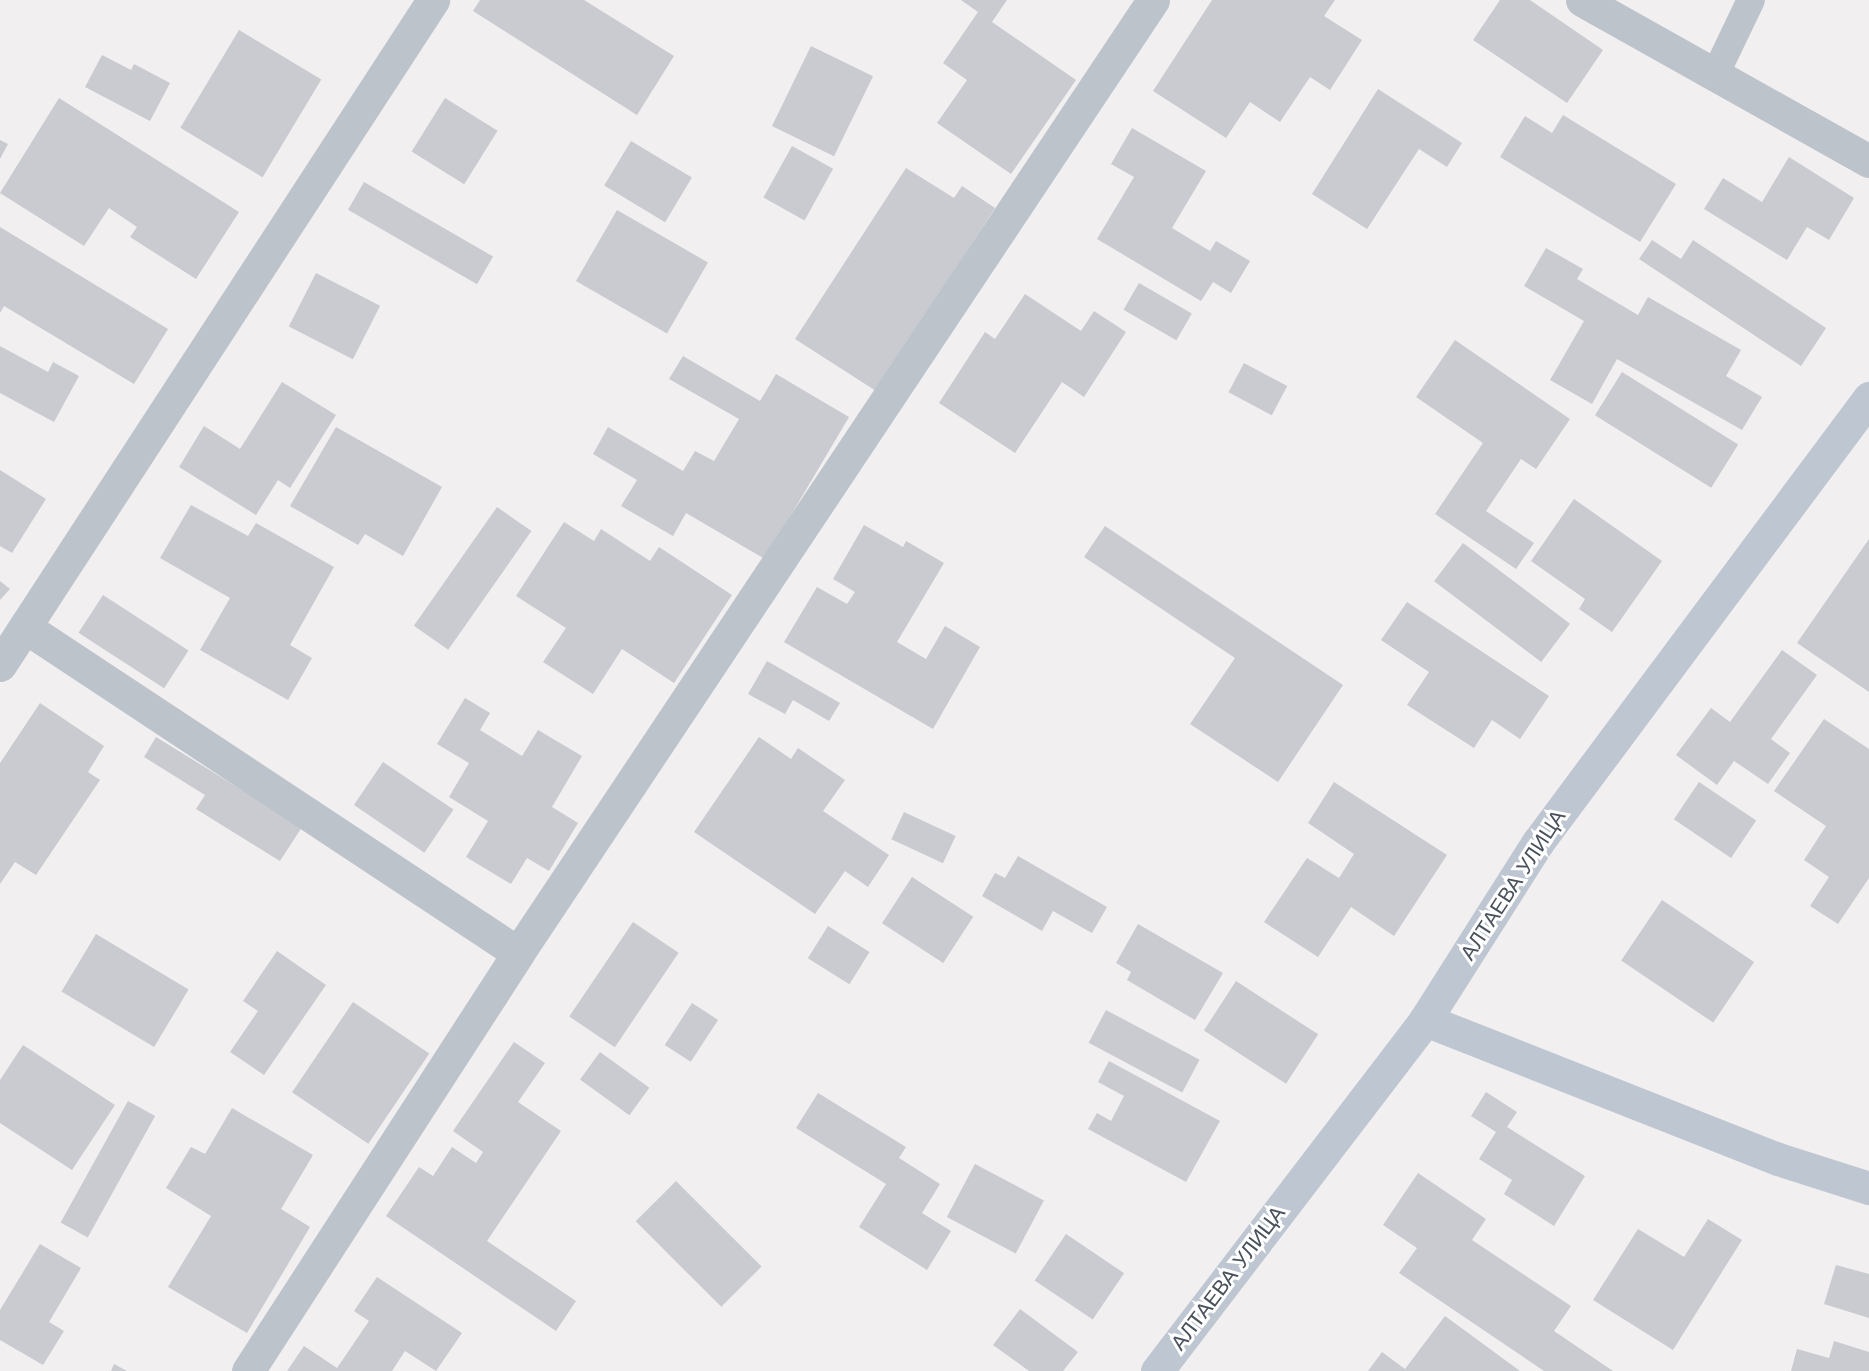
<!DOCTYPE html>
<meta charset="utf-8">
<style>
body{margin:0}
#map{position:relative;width:1869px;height:1371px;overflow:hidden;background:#f1efef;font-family:"Work Sans",sans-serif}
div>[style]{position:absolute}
.building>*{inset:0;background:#c9cbd1;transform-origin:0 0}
.lane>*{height:28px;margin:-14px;padding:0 14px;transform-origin:14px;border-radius:14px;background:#bcc3cb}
.street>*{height:33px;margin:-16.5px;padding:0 16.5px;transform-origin:16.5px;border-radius:16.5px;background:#bcc3cb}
.secondary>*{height:33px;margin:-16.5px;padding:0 16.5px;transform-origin:16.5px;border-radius:16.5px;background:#bec7d1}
span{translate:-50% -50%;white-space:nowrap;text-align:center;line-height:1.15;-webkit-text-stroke:6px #fff;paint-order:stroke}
.street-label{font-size:21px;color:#49515b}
</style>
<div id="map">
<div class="building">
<div style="clip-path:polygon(480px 0,584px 0,674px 56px,637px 115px,473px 11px)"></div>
<div style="clip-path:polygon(961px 0,1007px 0,992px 22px,1076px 80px,1011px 174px,937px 123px,967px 80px,943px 63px,978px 12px)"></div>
<div style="clip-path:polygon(1212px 0,1335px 0,1324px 16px,1362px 40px,1330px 90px,1310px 77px,1280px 122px,1250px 102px,1226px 138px,1153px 91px)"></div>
<div style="clip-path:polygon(1500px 0,1530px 0,1603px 50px,1567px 103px,1473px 40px)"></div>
<div style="left:239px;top:30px;width:96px;height:114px;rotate:31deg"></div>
<div style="left:811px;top:46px;width:69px;height:89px;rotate:26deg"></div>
<div style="clip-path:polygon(102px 55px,131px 70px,134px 64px,170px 83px,150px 121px,85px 87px)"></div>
<div style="clip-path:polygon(1378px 89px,1462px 143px,1447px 167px,1419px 149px,1367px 229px,1312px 194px)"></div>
<div style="clip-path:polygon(59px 98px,239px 212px,196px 279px,130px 237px,137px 227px,109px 208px,84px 246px,0 193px)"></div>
<div style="left:445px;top:98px;width:62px;height:63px;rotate:32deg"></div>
<div style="clip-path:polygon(1563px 115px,1676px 184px,1640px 242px,1500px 157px,1525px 116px,1552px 133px)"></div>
<div style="clip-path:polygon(1132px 128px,1206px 171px,1172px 228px,1210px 251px,1216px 241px,1250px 261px,1231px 293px,1213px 282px,1201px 301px,1097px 239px,1134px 177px,1111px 164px)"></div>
<div style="clip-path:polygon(0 140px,8px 144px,0 159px)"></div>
<div style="left:631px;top:141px;width:71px;height:52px;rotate:31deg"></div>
<div style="left:792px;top:146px;width:47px;height:59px;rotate:29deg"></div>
<div style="clip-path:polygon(1789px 157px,1854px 198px,1829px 240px,1807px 227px,1787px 260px,1704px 209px,1723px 178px,1762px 202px)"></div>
<div style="clip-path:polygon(906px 168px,954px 198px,962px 186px,995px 208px,876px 391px,795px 339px)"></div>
<div style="left:364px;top:182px;width:149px;height:32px;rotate:30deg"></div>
<div style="left:617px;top:210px;width:105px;height:82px;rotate:30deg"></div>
<div style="clip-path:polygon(0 227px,168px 329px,134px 384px,4px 306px,0 313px)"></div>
<div style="clip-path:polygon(1652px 240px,1681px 259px,1693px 240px,1826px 328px,1801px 366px,1639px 259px)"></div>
<div style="clip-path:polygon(1546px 248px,1583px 269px,1577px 279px,1638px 315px,1648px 297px,1741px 350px,1726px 376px,1762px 397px,1742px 430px,1617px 359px,1592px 404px,1550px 380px,1584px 321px,1524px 286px)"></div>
<div style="left:316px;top:273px;width:72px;height:60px;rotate:27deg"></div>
<div style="left:1139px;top:283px;width:61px;height:31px;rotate:30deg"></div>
<div style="clip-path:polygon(1025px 294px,1081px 331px,1094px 311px,1126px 332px,1084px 397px,1062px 382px,1015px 453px,939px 403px,985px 332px,995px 339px)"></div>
<div style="clip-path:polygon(1455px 340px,1570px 419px,1536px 469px,1521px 459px,1486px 511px,1534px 543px,1516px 569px,1435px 514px,1483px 443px,1416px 397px)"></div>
<div style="clip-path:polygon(0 346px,48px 372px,53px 362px,79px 376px,54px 422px,0 393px)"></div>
<div style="clip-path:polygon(683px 356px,760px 401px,776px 374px,849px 417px,765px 559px,686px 513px,673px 536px,621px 506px,637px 480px,593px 454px,608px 427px,683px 471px,695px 451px,714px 461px,739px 419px,669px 379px)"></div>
<div style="left:1244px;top:363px;width:49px;height:33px;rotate:28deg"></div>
<div style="left:1622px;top:372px;width:137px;height:51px;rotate:32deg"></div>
<div style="clip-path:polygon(282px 382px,336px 415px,290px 488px,278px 480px,256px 515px,179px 467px,204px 426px,240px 449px)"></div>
<div style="clip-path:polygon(336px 427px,442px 487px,403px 556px,365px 534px,358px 545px,290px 506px)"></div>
<div style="clip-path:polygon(0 470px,46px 499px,12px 553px,0 546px)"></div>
<div style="clip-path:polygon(1574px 499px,1662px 561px,1612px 632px,1579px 609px,1585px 599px,1531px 561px)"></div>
<div style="clip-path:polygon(191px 505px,248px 536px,256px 523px,334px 567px,290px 645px,312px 658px,288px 700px,200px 650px,230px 598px,160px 558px)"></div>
<div style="left:497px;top:507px;width:42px;height:145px;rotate:35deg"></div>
<div style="clip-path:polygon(564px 522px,594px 541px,601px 529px,650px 561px,659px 547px,732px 595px,674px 683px,622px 649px,593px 694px,543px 662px,566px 628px,516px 596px)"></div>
<div style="clip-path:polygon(864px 525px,903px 547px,906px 541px,944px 563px,897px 642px,926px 659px,945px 626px,980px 647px,933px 729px,784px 642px,817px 587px,847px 604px,855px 592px,833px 579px)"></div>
<div style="clip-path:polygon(1105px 526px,1343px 685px,1278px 782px,1190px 724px,1235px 658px,1084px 557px)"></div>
<div style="clip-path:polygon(1869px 539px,1869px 692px,1797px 643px)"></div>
<div style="left:1463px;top:543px;width:134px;height:48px;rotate:37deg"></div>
<div style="clip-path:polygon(0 581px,10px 589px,0 600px)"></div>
<div style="left:103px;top:595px;width:102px;height:45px;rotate:33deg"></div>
<div style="clip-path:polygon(1407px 602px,1549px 696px,1520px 739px,1492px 720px,1474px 748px,1407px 705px,1429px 672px,1381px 640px)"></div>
<div style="clip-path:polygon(1782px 650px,1817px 675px,1771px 739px,1790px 753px,1768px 784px,1734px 761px,1717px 785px,1676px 755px,1711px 708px,1730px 722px)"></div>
<div style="clip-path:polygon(767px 661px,840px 703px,829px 721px,793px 700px,785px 714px,748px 694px)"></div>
<div style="clip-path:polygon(465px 698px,490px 713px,480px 730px,522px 756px,538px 730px,582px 756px,552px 807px,578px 823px,549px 871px,527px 858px,511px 884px,466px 857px,488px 821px,449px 797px,469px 763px,437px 744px)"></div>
<div style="clip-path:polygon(40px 703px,104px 746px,88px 772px,100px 780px,36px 875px,15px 862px,0 884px,0 763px)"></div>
<div style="clip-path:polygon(1824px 719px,1869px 749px,1869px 878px,1838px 924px,1810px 906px,1829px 877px,1804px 860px,1826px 826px,1774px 791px)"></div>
<div style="clip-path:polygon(156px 737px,302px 827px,280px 861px,196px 809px,205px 795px,144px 757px)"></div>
<div style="clip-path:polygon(759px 737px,791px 759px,798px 748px,845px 780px,823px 811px,889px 855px,868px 887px,845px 871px,815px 914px,694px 832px)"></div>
<div style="left:383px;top:762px;width:85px;height:52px;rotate:34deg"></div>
<div style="clip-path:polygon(1334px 782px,1447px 855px,1394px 936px,1351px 907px,1318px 957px,1264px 922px,1307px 858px,1339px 878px,1354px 854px,1308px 823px)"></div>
<div style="left:1699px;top:782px;width:69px;height:45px;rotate:34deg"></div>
<div style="left:904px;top:812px;width:57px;height:30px;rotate:25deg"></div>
<div style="clip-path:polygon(1018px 856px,1107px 907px,1092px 933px,1053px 911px,1042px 931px,982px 896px,995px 873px,1005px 878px)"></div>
<div style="left:912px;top:877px;width:73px;height:55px;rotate:33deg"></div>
<div style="left:1662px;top:900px;width:111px;height:73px;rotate:34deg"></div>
<div style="left:633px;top:922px;width:55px;height:114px;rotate:34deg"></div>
<div style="clip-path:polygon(1138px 924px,1223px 973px,1195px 1020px,1127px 980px,1131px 972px,1116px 963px)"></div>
<div style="left:828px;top:926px;width:49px;height:38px;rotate:32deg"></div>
<div style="left:96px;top:934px;width:108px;height:67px;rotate:31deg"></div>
<div style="clip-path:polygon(277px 951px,326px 985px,264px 1075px,230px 1052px,258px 1011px,243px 1001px)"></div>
<div style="left:1236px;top:981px;width:98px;height:59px;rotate:33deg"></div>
<div style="left:353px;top:1002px;width:92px;height:109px;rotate:34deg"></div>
<div style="left:692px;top:1003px;width:31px;height:50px;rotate:33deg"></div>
<div style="left:1106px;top:1010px;width:106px;height:37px;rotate:28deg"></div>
<div style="clip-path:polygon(514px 1042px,545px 1063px,518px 1102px,561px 1131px,487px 1241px,576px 1301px,556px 1331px,386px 1216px,419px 1167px,433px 1176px,452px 1147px,476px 1163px,483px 1152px,453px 1131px)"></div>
<div style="clip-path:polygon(23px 1045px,115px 1105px,72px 1170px,0 1123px,0 1080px)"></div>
<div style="left:600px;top:1052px;width:61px;height:34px;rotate:36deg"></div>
<div style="clip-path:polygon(1109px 1061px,1220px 1121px,1186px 1182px,1088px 1129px,1097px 1113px,1111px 1121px,1124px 1096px,1098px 1082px)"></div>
<div style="clip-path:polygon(1486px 1092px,1517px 1112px,1507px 1127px,1585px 1176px,1554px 1226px,1504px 1194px,1512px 1180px,1479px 1159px,1496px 1132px,1471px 1116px)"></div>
<div style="clip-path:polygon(818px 1093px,906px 1147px,899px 1158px,940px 1184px,922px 1213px,951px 1231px,927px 1270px,859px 1227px,886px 1184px,796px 1128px)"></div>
<div style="left:128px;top:1101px;width:31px;height:139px;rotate:29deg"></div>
<div style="clip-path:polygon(232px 1108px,313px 1155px,281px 1209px,310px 1227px,247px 1333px,168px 1287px,211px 1216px,166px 1188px,191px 1147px,205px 1154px)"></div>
<div style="left:975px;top:1164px;width:78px;height:60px;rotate:28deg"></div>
<div style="clip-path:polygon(1418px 1173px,1486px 1219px,1472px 1240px,1571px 1306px,1554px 1331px,1613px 1371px,1544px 1371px,1399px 1273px,1417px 1248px,1383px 1225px)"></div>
<div style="left:676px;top:1181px;width:121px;height:57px;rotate:45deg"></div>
<div style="clip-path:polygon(1708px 1219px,1742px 1240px,1673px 1350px,1593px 1300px,1638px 1229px,1684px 1257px)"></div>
<div style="left:1066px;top:1234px;width:70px;height:56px;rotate:34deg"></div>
<div style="clip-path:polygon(40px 1244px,81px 1268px,49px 1322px,64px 1331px,43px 1365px,0 1340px,0 1310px)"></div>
<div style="clip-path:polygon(1836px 1265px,1869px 1274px,1869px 1318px,1824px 1304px)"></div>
<div style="clip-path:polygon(377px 1277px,462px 1333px,436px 1371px,405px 1351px,392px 1371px,287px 1371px,304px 1346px,337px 1368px,369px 1321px,354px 1311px)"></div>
<div style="clip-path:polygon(1020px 1309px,1078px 1352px,1063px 1371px,1029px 1371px,993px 1345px)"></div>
<div style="clip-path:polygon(1445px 1316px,1520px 1371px,1368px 1371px,1382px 1352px,1405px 1369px)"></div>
<div style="clip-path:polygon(1834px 1341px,1869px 1352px,1869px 1371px,1791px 1371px,1797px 1349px,1829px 1358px)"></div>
<div style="clip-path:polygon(114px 1364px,127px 1371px,111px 1371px)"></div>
</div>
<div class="lane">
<div style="left:1715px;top:75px;width:83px;rotate:-64.4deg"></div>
</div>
<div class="street">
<div style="left:1582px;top:0;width:329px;rotate:29.3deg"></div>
<div style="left:25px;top:627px;width:591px;rotate:33.47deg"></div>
<div style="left:0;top:665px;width:794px;rotate:-56.93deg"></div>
<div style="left:248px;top:1371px;width:498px;rotate:-57.1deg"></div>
<div style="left:518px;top:953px;width:1145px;rotate:-56.32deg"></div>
</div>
<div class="secondary">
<div style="left:1425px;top:1020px;width:379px;rotate:21.5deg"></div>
<div style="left:1778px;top:1159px;width:96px;rotate:17.7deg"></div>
<div style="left:1157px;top:1371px;width:442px;rotate:-52.6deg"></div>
<div style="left:1425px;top:1020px;width:211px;rotate:-57.6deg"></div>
<div style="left:1538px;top:842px;width:554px;rotate:-53.3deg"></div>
</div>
<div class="street-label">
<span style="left:1513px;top:885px;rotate:-57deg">АЛТАЕВА УЛИЦА</span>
<span style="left:1228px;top:1278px;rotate:-53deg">АЛТАЕВА УЛИЦА</span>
</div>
</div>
